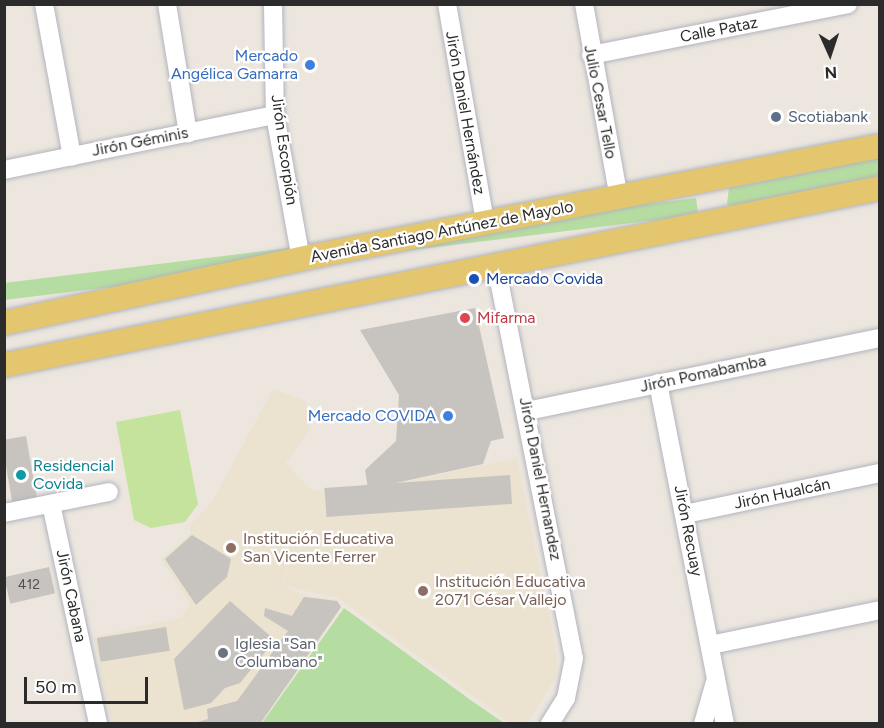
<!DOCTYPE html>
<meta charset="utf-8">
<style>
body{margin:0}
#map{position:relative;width:884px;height:728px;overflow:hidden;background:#ece6df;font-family:Figtree,sans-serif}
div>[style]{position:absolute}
.education>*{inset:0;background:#ebe2d0}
.green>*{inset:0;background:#b6dda1;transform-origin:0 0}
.pitch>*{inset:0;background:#c6e39e}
.building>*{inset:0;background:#c7c3be;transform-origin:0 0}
.roads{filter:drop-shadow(0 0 2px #b2b5bd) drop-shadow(0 0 2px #b2b5bd)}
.minor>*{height:18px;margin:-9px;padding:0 9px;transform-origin:9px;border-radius:9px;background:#fff}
.major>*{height:24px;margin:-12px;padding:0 12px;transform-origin:12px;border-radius:12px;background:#e3c66d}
.dots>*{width:16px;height:16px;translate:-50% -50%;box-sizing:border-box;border:3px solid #fff;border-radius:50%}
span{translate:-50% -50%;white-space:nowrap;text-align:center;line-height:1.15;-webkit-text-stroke:4.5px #fff;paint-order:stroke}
.number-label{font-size:14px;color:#525150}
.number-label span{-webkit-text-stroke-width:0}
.street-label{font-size:16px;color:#2b2b2b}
.shop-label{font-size:16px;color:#366cbe}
.right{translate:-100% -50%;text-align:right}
.service-label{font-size:16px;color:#4e5e75}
.left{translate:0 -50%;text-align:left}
.transit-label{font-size:16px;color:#164399}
.health-label{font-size:16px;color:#be3a42}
.culture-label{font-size:16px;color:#0d838f}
.education-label{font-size:16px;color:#785e54}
.worship-label{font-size:16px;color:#5b616d}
.frame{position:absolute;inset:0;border:6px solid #2b2b2b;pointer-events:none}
.north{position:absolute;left:800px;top:24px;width:60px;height:60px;-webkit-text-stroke:4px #fff;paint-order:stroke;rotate:177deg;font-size:16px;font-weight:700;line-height:24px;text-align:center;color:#2b2b2b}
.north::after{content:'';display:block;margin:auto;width:21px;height:27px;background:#2b2b2b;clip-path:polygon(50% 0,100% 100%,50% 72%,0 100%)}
.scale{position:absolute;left:24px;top:677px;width:124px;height:27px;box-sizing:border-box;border:3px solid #2b2b2b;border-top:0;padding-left:8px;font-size:18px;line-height:21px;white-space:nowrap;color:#2b2b2b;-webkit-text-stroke:4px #fff;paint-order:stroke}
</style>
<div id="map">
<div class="education">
<div style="clip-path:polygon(273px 389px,306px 401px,309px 431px,286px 463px,311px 490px,289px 537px,284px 586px,305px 596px,338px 600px,342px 607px,261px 723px,112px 723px,94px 637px,182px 617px,190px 603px,161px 559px,191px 534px,189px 526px,212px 502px)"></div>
<div style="clip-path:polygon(517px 458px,557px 655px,556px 677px,528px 723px,510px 723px,338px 598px,285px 586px,290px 537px,311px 490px,346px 494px)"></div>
</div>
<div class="green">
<div style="clip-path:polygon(879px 158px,879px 179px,734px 208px,727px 204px,729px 188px)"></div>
<div style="left:696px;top:198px;width:17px;height:704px;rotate:83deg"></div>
<div style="clip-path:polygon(344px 608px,472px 701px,504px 723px,262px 723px)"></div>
</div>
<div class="pitch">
<div style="clip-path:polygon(180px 410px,198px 504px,185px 522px,151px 528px,134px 520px,116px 422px)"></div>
</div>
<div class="building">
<div style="clip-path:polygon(475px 308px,504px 438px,491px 441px,483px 464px,368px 489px,365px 470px,396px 441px,399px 395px,360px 330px)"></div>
<div style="left:26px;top:436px;width:63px;height:25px;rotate:80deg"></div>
<div style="left:510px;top:475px;width:29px;height:186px;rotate:86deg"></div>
<div style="clip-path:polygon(192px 535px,231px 559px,227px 577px,196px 605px,165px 559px)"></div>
<div style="left:49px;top:567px;width:27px;height:46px;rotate:77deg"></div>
<div style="clip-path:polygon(304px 597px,337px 601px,341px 607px,260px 724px,191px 724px,208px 719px,207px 709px,237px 701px,288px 631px,264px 616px,265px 608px,292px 616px)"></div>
<div style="clip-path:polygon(230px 601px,269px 635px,270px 646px,240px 683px,225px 688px,211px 703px,184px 710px,174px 659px)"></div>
<div style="left:166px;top:627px;width:24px;height:70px;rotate:81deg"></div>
</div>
<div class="roads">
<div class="minor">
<div style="left:44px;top:4px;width:155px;rotate:79.6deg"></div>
<div style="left:167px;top:4px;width:131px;rotate:80.8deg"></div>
<div style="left:273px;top:4px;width:111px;rotate:89deg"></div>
<div style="left:275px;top:115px;width:146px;rotate:79.8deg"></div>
<div style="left:447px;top:4px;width:221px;rotate:80.1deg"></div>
<div style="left:584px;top:4px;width:198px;rotate:79.8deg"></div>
<div style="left:591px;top:55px;width:262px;rotate:-11.2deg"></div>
<div style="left:4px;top:170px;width:277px;rotate:-11.5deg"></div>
<div style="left:496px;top:265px;width:401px;rotate:78.8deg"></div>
<div style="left:574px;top:658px;width:41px;rotate:101.3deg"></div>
<div style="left:566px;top:698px;width:31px;rotate:122deg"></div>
<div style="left:658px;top:383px;width:348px;rotate:78.9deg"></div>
<div style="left:527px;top:411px;width:360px;rotate:-11.7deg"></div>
<div style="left:51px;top:504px;width:225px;rotate:77.9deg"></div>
<div style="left:4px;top:513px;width:107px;rotate:-11.3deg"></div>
<div style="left:685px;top:514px;width:199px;rotate:-11.9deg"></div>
<div style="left:710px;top:645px;width:174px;rotate:-11.6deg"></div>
<div style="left:703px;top:724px;width:44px;rotate:-74.1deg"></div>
</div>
<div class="major">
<div style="left:4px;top:323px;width:322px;rotate:-12.2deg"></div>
<div style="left:319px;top:255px;width:571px;rotate:-11deg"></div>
<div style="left:4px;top:365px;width:894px;rotate:-11.42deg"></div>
</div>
</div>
<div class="dots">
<div style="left:310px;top:65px;background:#3f7fe0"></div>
<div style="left:776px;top:117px;background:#5c6f8a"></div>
<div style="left:474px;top:279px;background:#1a4fb4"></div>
<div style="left:465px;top:318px;background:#e0444e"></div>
<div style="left:448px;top:416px;background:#3f7fe0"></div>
<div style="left:21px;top:475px;background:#0f9aa8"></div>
<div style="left:231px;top:548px;background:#8d6e63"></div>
<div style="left:423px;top:591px;background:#8d6e63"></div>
<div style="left:223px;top:653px;background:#6b7280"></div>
</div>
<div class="number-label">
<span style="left:29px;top:585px">412</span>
</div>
<div class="street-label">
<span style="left:719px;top:30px;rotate:-11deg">Calle Pataz</span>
<span style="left:600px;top:102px;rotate:79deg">Julio Cesar Tello</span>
<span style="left:465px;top:113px;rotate:80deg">Jirón Daniel Hernández</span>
<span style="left:140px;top:142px;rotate:-11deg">Jirón Géminis</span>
<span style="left:284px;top:150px;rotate:82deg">Jirón Escorpión</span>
<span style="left:442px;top:232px;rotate:-11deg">Avenida Santiago Antúnez de Mayolo</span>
<span style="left:703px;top:374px;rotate:-12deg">Jirón Pomabamba</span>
<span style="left:540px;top:479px;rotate:79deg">Jirón Daniel Hernandez</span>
<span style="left:782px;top:494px;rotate:-12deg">Jirón Hualcán</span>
<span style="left:688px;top:531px;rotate:79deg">Jirón Recuay</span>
<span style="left:71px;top:596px;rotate:78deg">Jirón Cabana</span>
</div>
<div class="shop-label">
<span class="right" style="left:298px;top:65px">Mercado<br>Angélica Gamarra</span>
<span class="right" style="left:436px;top:416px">Mercado COVIDA</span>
</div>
<div class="service-label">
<span class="left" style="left:788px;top:117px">Scotiabank</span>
</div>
<div class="transit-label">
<span class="left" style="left:486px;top:279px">Mercado Covida</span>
</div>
<div class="health-label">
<span class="left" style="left:477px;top:318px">Mifarma</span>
</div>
<div class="culture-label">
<span class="left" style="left:33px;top:475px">Residencial<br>Covida</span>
</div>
<div class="education-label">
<span class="left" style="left:243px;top:548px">Institución Educativa<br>San Vicente Ferrer</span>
<span class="left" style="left:435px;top:591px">Institución Educativa<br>2071 César Vallejo</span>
</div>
<div class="worship-label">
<span class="left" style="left:235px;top:653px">Iglesia "San<br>Columbano"</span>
</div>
<div class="frame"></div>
<div class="north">N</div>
<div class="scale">50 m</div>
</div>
